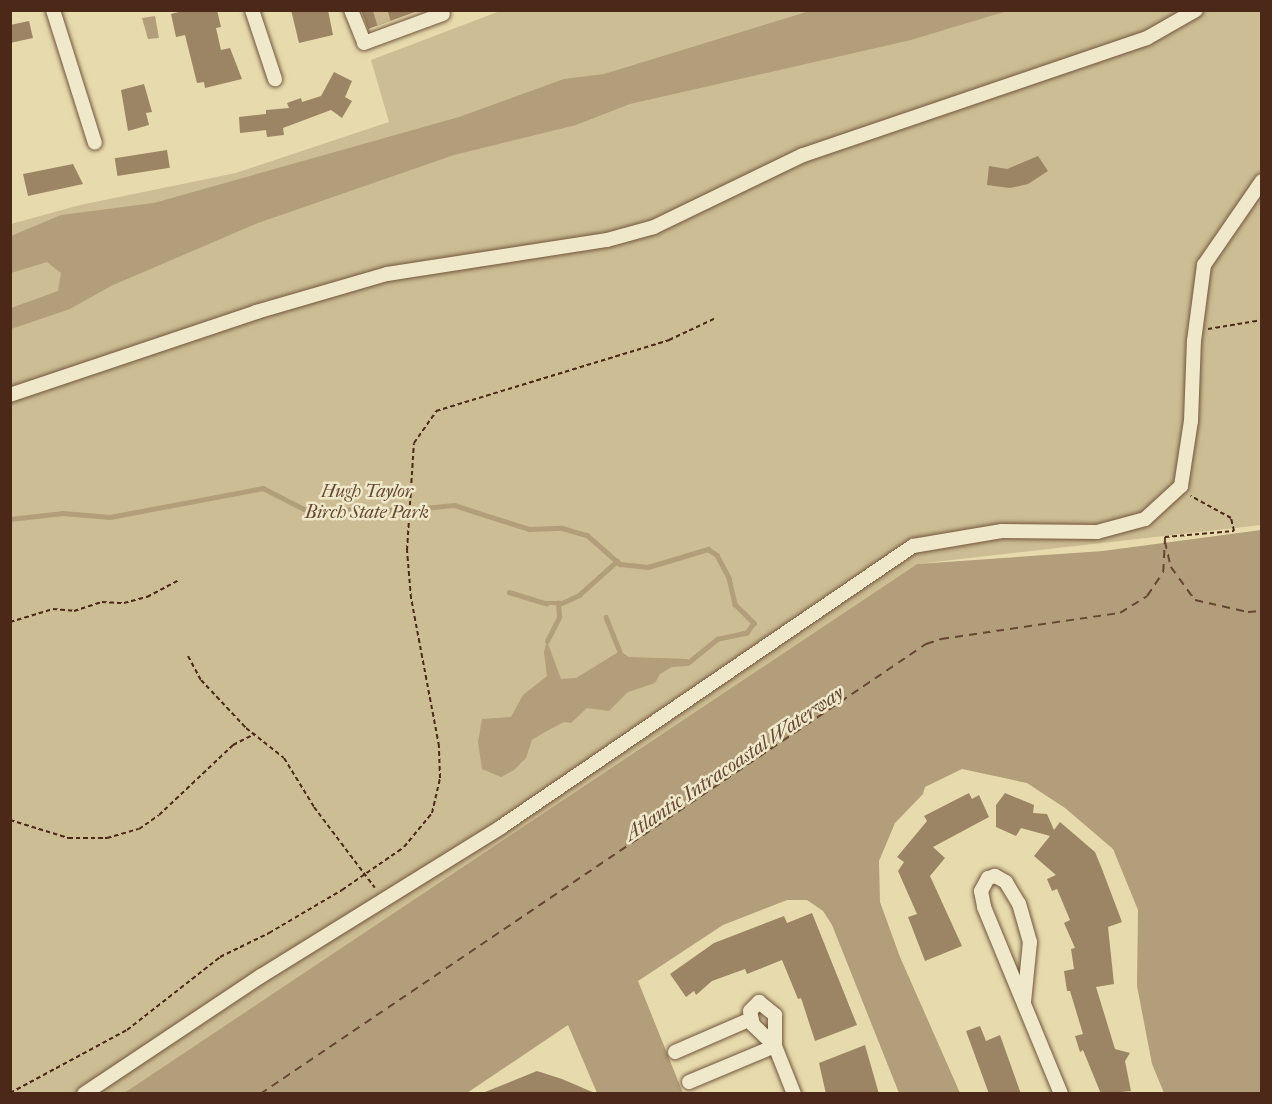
<!DOCTYPE html>
<style>
body{margin:0}
#map{position:relative;width:1272px;height:1104px;overflow:hidden;background:#e7dbad;font-family:"IM FELL French Canon",serif}
div>[style]{position:absolute}
.green>*{inset:0;background:#ccbd94}
.water>*{inset:0;background:#b29e7a}
.stream>*{height:4.5px;margin:-2.25px;padding:0 2.25px;transform-origin:2.25px;border-radius:2.25px;background:#b29e7a}
.ferry>*{height:1.5px;margin-top:-0.75px;transform-origin:0;background:repeating-linear-gradient(90deg,#654630 0 8px,transparent 0 14px)}
.building>*{inset:0;background:#9c8565;transform-origin:0 0}
.minor-tunnel>*{height:14px;margin-top:-7px;transform-origin:0;background:repeating-linear-gradient(90deg,#c8b78f 0 14px,transparent 0 21px)}
.path>*{height:2px;margin-top:-1px;transform-origin:0;background:repeating-linear-gradient(90deg,#4b2817 0 4.5px,transparent 0 7.5px)}
.roads{filter:drop-shadow(0 0 2px #72553c) drop-shadow(0 0 2px #72553c)}
.minor>*{height:14px;margin:-7px;padding:0 7px;transform-origin:7px;border-radius:7px;background:#efe8ca}
span{translate:-50% -50%;white-space:nowrap;text-align:center;line-height:1.15;-webkit-text-stroke:5px #efe8ca;paint-order:stroke}
.park-label{font-size:18px;color:#654630;font-style:italic}
.water-label{font-size:20px;color:#654630;font-style:italic}
.frame{position:absolute;inset:0;border:12px solid #4b2817;pointer-events:none}
</style>
<div id="map">
<div class="green">
<div style="clip-path:polygon(500px 11px,1261px 11px,1261px 525px,917px 564px,124px 1093px,11px 1094px,11px 224px,80px 205px,236px 173px,389px 122px,371px 60px)"></div>
</div>
<div class="water">
<div style="clip-path:polygon(813px 10px,1007px 11px,911px 40px,630px 104px,576px 125px,454px 155px,258px 223px,111px 286px,70px 309px,11px 329px,11px 308px,58px 291px,61px 273px,47px 262px,11px 273px,11px 236px,61px 215px,154px 203px,459px 117px,564px 79px,604px 74px)"></div>
<div style="clip-path:polygon(155px 16px,159px 38px,148px 39px,142px 18px)"></div>
<div style="clip-path:polygon(1261px 530px,1261px 1093px,1164px 1093px,1152px 1064px,1137px 986px,1138px 910px,1113px 849px,1065px 808px,1027px 783px,962px 769px,925px 787px,923px 794px,895px 823px,879px 861px,880px 902px,900px 957px,960px 1093px,899px 1093px,832px 925px,823px 911px,807px 900px,787px 900px,723px 925px,638px 981px,683px 1093px,597px 1093px,568px 1025px,467px 1093px,124px 1093px,917px 564px,1103px 551px)"></div>
<div style="clip-path:polygon(547px 641px,561px 679px,576px 678px,620px 651px,629px 657px,688px 659px,688px 666px,672px 667px,660px 674px,655px 683px,628px 692px,609px 711px,587px 708px,571px 723px,564px 722px,543px 733px,532px 740px,526px 758px,514px 770px,501px 777px,482px 769px,478px 742px,482px 719px,511px 717px,523px 695px,547px 676px,544px 652px)"></div>
</div>
<div class="stream">
<div style="left:415px;top:509px;width:39px;rotate:-6deg"></div>
<div style="left:454px;top:505px;width:79px;rotate:17.7deg"></div>
<div style="left:529px;top:529px;width:33px;rotate:-2deg"></div>
<div style="left:562px;top:528px;width:26px;rotate:16deg"></div>
<div style="left:587px;top:535px;width:44px;rotate:41.3deg"></div>
<div style="left:620px;top:564px;width:28px;rotate:6deg"></div>
<div style="left:648px;top:567px;width:63px;rotate:-16.7deg"></div>
<div style="left:708px;top:549px;width:11px;rotate:34deg"></div>
<div style="left:717px;top:555px;width:26px;rotate:62deg"></div>
<div style="left:729px;top:578px;width:27px;rotate:77deg"></div>
<div style="left:735px;top:604px;width:27px;rotate:45deg"></div>
<div style="left:754px;top:623px;width:12px;rotate:125deg"></div>
<div style="left:747px;top:633px;width:30px;rotate:168deg"></div>
<div style="left:718px;top:639px;width:38px;rotate:141deg"></div>
<div style="left:10px;top:519px;width:53px;rotate:-6.5deg"></div>
<div style="left:63px;top:513px;width:47px;rotate:4.9deg"></div>
<div style="left:110px;top:517px;width:156px;rotate:-10.7deg"></div>
<div style="left:263px;top:488px;width:46px;rotate:27.1deg"></div>
<div style="left:304px;top:509px;width:97px;rotate:0.6deg"></div>
<div style="left:509px;top:592px;width:39px;rotate:17deg"></div>
<div style="left:546px;top:603px;width:16px"></div>
<div style="left:562px;top:603px;width:19px;rotate:-25deg"></div>
<div style="left:579px;top:595px;width:51px;rotate:-41.8deg"></div>
<div style="left:606px;top:617px;width:37px;rotate:68deg"></div>
<div style="left:547px;top:641px;width:27px;rotate:-63deg"></div>
<div style="left:559px;top:617px;width:14px;rotate:-94deg"></div>
</div>
<div class="ferry">
<div style="left:1165px;top:541px;width:27px;rotate:77deg"></div>
<div style="left:1171px;top:567px;width:41px;rotate:54deg"></div>
<div style="left:1195px;top:600px;width:54px;rotate:12.8deg"></div>
<div style="left:1248px;top:612px;width:14px;rotate:-4deg"></div>
<div style="left:260px;top:1094px;width:804px;rotate:-34.05deg"></div>
<div style="left:926px;top:644px;width:16px;rotate:-18deg"></div>
<div style="left:941px;top:639px;width:181px;rotate:-8.3deg"></div>
<div style="left:1120px;top:613px;width:32px;rotate:-32deg"></div>
<div style="left:1147px;top:596px;width:29px;rotate:-56deg"></div>
<div style="left:1163px;top:572px;width:35px;rotate:-87deg"></div>
</div>
<div class="building">
<div style="clip-path:polygon(186px 10px,217px 10px,221px 27px,216px 28px,221px 50px,230px 48px,242px 79px,205px 88px,204px 82px,197px 83px,185px 35px,176px 37px,171px 14px)"></div>
<div style="clip-path:polygon(291px 10px,328px 10px,333px 35px,299px 43px)"></div>
<div style="clip-path:polygon(361px 10px,415px 10px,415px 12px,368px 29px)"></div>
<div style="clip-path:polygon(29px 21px,33px 38px,10px 43px,10px 25px)"></div>
<div style="clip-path:polygon(334px 72px,352px 81px,345px 97px,352px 101px,342px 118px,331px 110px,283px 128px,284px 135px,267px 137px,266px 130px,240px 133px,239px 117px,266px 114px,266px 110px,289px 108px,287px 103px,301px 98px,302px 102px,321px 96px)"></div>
<div style="clip-path:polygon(144px 84px,152px 112px,146px 113px,149px 125px,128px 131px,121px 90px)"></div>
<div style="left:167px;top:150px;width:18px;height:53px;rotate:81deg"></div>
<div style="clip-path:polygon(1038px 156px,1048px 171px,1028px 184px,1010px 188px,987px 185px,989px 166px,1007px 169px)"></div>
<div style="clip-path:polygon(73px 164px,83px 184px,28px 196px,23px 174px)"></div>
<div style="clip-path:polygon(969px 793px,972px 799px,979px 795px,989px 817px,933px 847px,945px 858px,930px 876px,962px 946px,925px 961px,908px 917px,917px 914px,898px 871px,904px 862px,897px 857px,927px 821px,924px 816px)"></div>
<div style="clip-path:polygon(1005px 793px,1034px 805px,1033px 813px,1047px 814px,1054px 830px,1060px 822px,1095px 852px,1102px 869px,1122px 922px,1108px 927px,1114px 984px,1096px 987px,1115px 1049px,1130px 1053px,1125px 1061px,1131px 1091px,1101px 1094px,1083px 1050px,1080px 1052px,1075px 1036px,1083px 1034px,1070px 991px,1067px 991px,1064px 971px,1074px 969px,1071px 949px,1075px 948px,1064px 923px,1070px 920px,1057px 889px,1052px 891px,1047px 879px,1056px 875px,1034px 856px,1050px 836px,1021px 828px,1016px 836px,996px 827px,996px 805px)"></div>
<div style="clip-path:polygon(812px 913px,857px 1025px,815px 1041px,801px 998px,798px 999px,782px 960px,747px 974px,745px 969px,712px 981px,696px 995px,694px 991px,686px 997px,670px 974px,714px 943px,784px 916px,787px 923px)"></div>
<div style="clip-path:polygon(980px 1026px,986px 1041px,1000px 1035px,1021px 1094px,989px 1094px,966px 1031px)"></div>
<div style="clip-path:polygon(865px 1045px,879px 1094px,826px 1094px,819px 1063px)"></div>
<div style="clip-path:polygon(537px 1071px,562px 1079px,597px 1094px,480px 1094px)"></div>
</div>
<div class="minor-tunnel">
<div style="left:380px;top:10px;width:14px;rotate:73deg"></div>
</div>
<div class="path">
<div style="left:1208px;top:329px;width:55px;rotate:-9.5deg"></div>
<div style="left:1165px;top:537px;width:69px;rotate:-5deg"></div>
<div style="left:1234px;top:531px;width:13px;rotate:-103deg"></div>
<div style="left:1231px;top:518px;width:46px;rotate:-151.2deg"></div>
<div style="left:10px;top:622px;width:45px;rotate:-16.8deg"></div>
<div style="left:53px;top:609px;width:21px;rotate:5deg"></div>
<div style="left:74px;top:611px;width:29px;rotate:-18deg"></div>
<div style="left:102px;top:602px;width:22px;rotate:3deg"></div>
<div style="left:124px;top:603px;width:24px;rotate:-15deg"></div>
<div style="left:147px;top:597px;width:36px;rotate:-28deg"></div>
<div style="left:188px;top:656px;width:27px;rotate:62deg"></div>
<div style="left:201px;top:680px;width:66px;rotate:46.8deg"></div>
<div style="left:246px;top:728px;width:48px;rotate:38.3deg"></div>
<div style="left:284px;top:758px;width:57px;rotate:58.5deg"></div>
<div style="left:314px;top:807px;width:101px;rotate:53deg"></div>
<div style="left:10px;top:820px;width:61px;rotate:17.2deg"></div>
<div style="left:68px;top:838px;width:39px"></div>
<div style="left:107px;top:838px;width:33px;rotate:-16deg"></div>
<div style="left:139px;top:829px;width:24px;rotate:-35deg"></div>
<div style="left:159px;top:815px;width:102px;rotate:-43.4deg"></div>
<div style="left:233px;top:745px;width:25px;rotate:-27deg"></div>
<div style="left:10px;top:1093px;width:133px;rotate:-28.3deg"></div>
<div style="left:127px;top:1030px;width:118px;rotate:-38.1deg"></div>
<div style="left:220px;top:957px;width:55px;rotate:-26.1deg"></div>
<div style="left:269px;top:933px;width:85px;rotate:-30.5deg"></div>
<div style="left:342px;top:890px;width:75px;rotate:-34.7deg"></div>
<div style="left:404px;top:847px;width:44px;rotate:-50.5deg"></div>
<div style="left:432px;top:813px;width:36px;rotate:-77deg"></div>
<div style="left:440px;top:778px;width:32px;rotate:-92deg"></div>
<div style="left:439px;top:746px;width:151px;rotate:-100.7deg"></div>
<div style="left:411px;top:598px;width:48px;rotate:-94.8deg"></div>
<div style="left:407px;top:550px;width:107px;rotate:-86.3deg"></div>
<div style="left:414px;top:443px;width:39px;rotate:-55deg"></div>
<div style="left:436px;top:411px;width:244px;rotate:-16.9deg"></div>
<div style="left:669px;top:340px;width:52px;rotate:-25.1deg"></div>
</div>
<div class="roads">
<div class="minor">
<div style="left:53px;top:10px;width:139px;rotate:72.5deg"></div>
<div style="left:252px;top:10px;width:73px;rotate:71.6deg"></div>
<div style="left:351px;top:10px;width:35px;rotate:68deg"></div>
<div style="left:364px;top:43px;width:84px;rotate:-20.2deg"></div>
<div style="left:10px;top:395px;width:260px;rotate:-18.6deg"></div>
<div style="left:256px;top:312px;width:136px;rotate:-16.2deg"></div>
<div style="left:387px;top:274px;width:223px;rotate:-8.8deg"></div>
<div style="left:607px;top:240px;width:49px;rotate:-15.5deg"></div>
<div style="left:654px;top:227px;width:165px;rotate:-25.8deg"></div>
<div style="left:803px;top:155px;width:363px;rotate:-18.8deg"></div>
<div style="left:1147px;top:38px;width:56px;rotate:-29.7deg"></div>
<div style="left:759px;top:1002px;width:21px;rotate:39deg"></div>
<div style="left:775px;top:1015px;width:31px;rotate:90deg"></div>
<div style="left:775px;top:1046px;width:30px;rotate:-136deg"></div>
<div style="left:753px;top:1025px;width:14px;rotate:-102deg"></div>
<div style="left:750px;top:1011px;width:13px;rotate:-45deg"></div>
<div style="left:1024px;top:1002px;width:60px;rotate:-84.3deg"></div>
<div style="left:1030px;top:942px;width:40px;rotate:-106deg"></div>
<div style="left:1019px;top:904px;width:26px;rotate:-121deg"></div>
<div style="left:1006px;top:882px;width:13px;rotate:-151deg"></div>
<div style="left:995px;top:876px;width:7px;rotate:164deg"></div>
<div style="left:988px;top:878px;width:15px;rotate:118deg"></div>
<div style="left:981px;top:891px;width:16px;rotate:79deg"></div>
<div style="left:984px;top:907px;width:202px;rotate:67.6deg"></div>
<div style="left:675px;top:1052px;width:83px;rotate:-23.5deg"></div>
<div style="left:689px;top:1082px;width:93px;rotate:-22.7deg"></div>
<div style="left:775px;top:1046px;width:52px;rotate:68.4deg"></div>
<div style="left:84px;top:1094px;width:213px;rotate:-33.7deg"></div>
<div style="left:261px;top:976px;width:282px;rotate:-31.8deg"></div>
<div style="left:501px;top:827px;width:499px;rotate:-34.3deg"></div>
<div style="left:913px;top:546px;width:90px;rotate:-9.6deg"></div>
<div style="left:1002px;top:531px;width:95px;rotate:0.6deg"></div>
<div style="left:1097px;top:532px;width:50px;rotate:-15.2deg"></div>
<div style="left:1145px;top:519px;width:49px;rotate:-42.5deg"></div>
<div style="left:1181px;top:486px;width:66px;rotate:-81.3deg"></div>
<div style="left:1191px;top:421px;width:80px;rotate:-87.9deg"></div>
<div style="left:1194px;top:341px;width:77px;rotate:-82.5deg"></div>
<div style="left:1204px;top:265px;width:102px;rotate:-55.4deg"></div>
</div>
</div>
<div class="park-label">
<span style="left:367px;top:503px">Hugh Taylor<br>Birch State Park</span>
</div>
<div class="water-label">
<span style="left:734px;top:763px;rotate:-34deg">Atlantic Intracoastal Waterway</span>
</div>
<div class="frame"></div>
</div>
